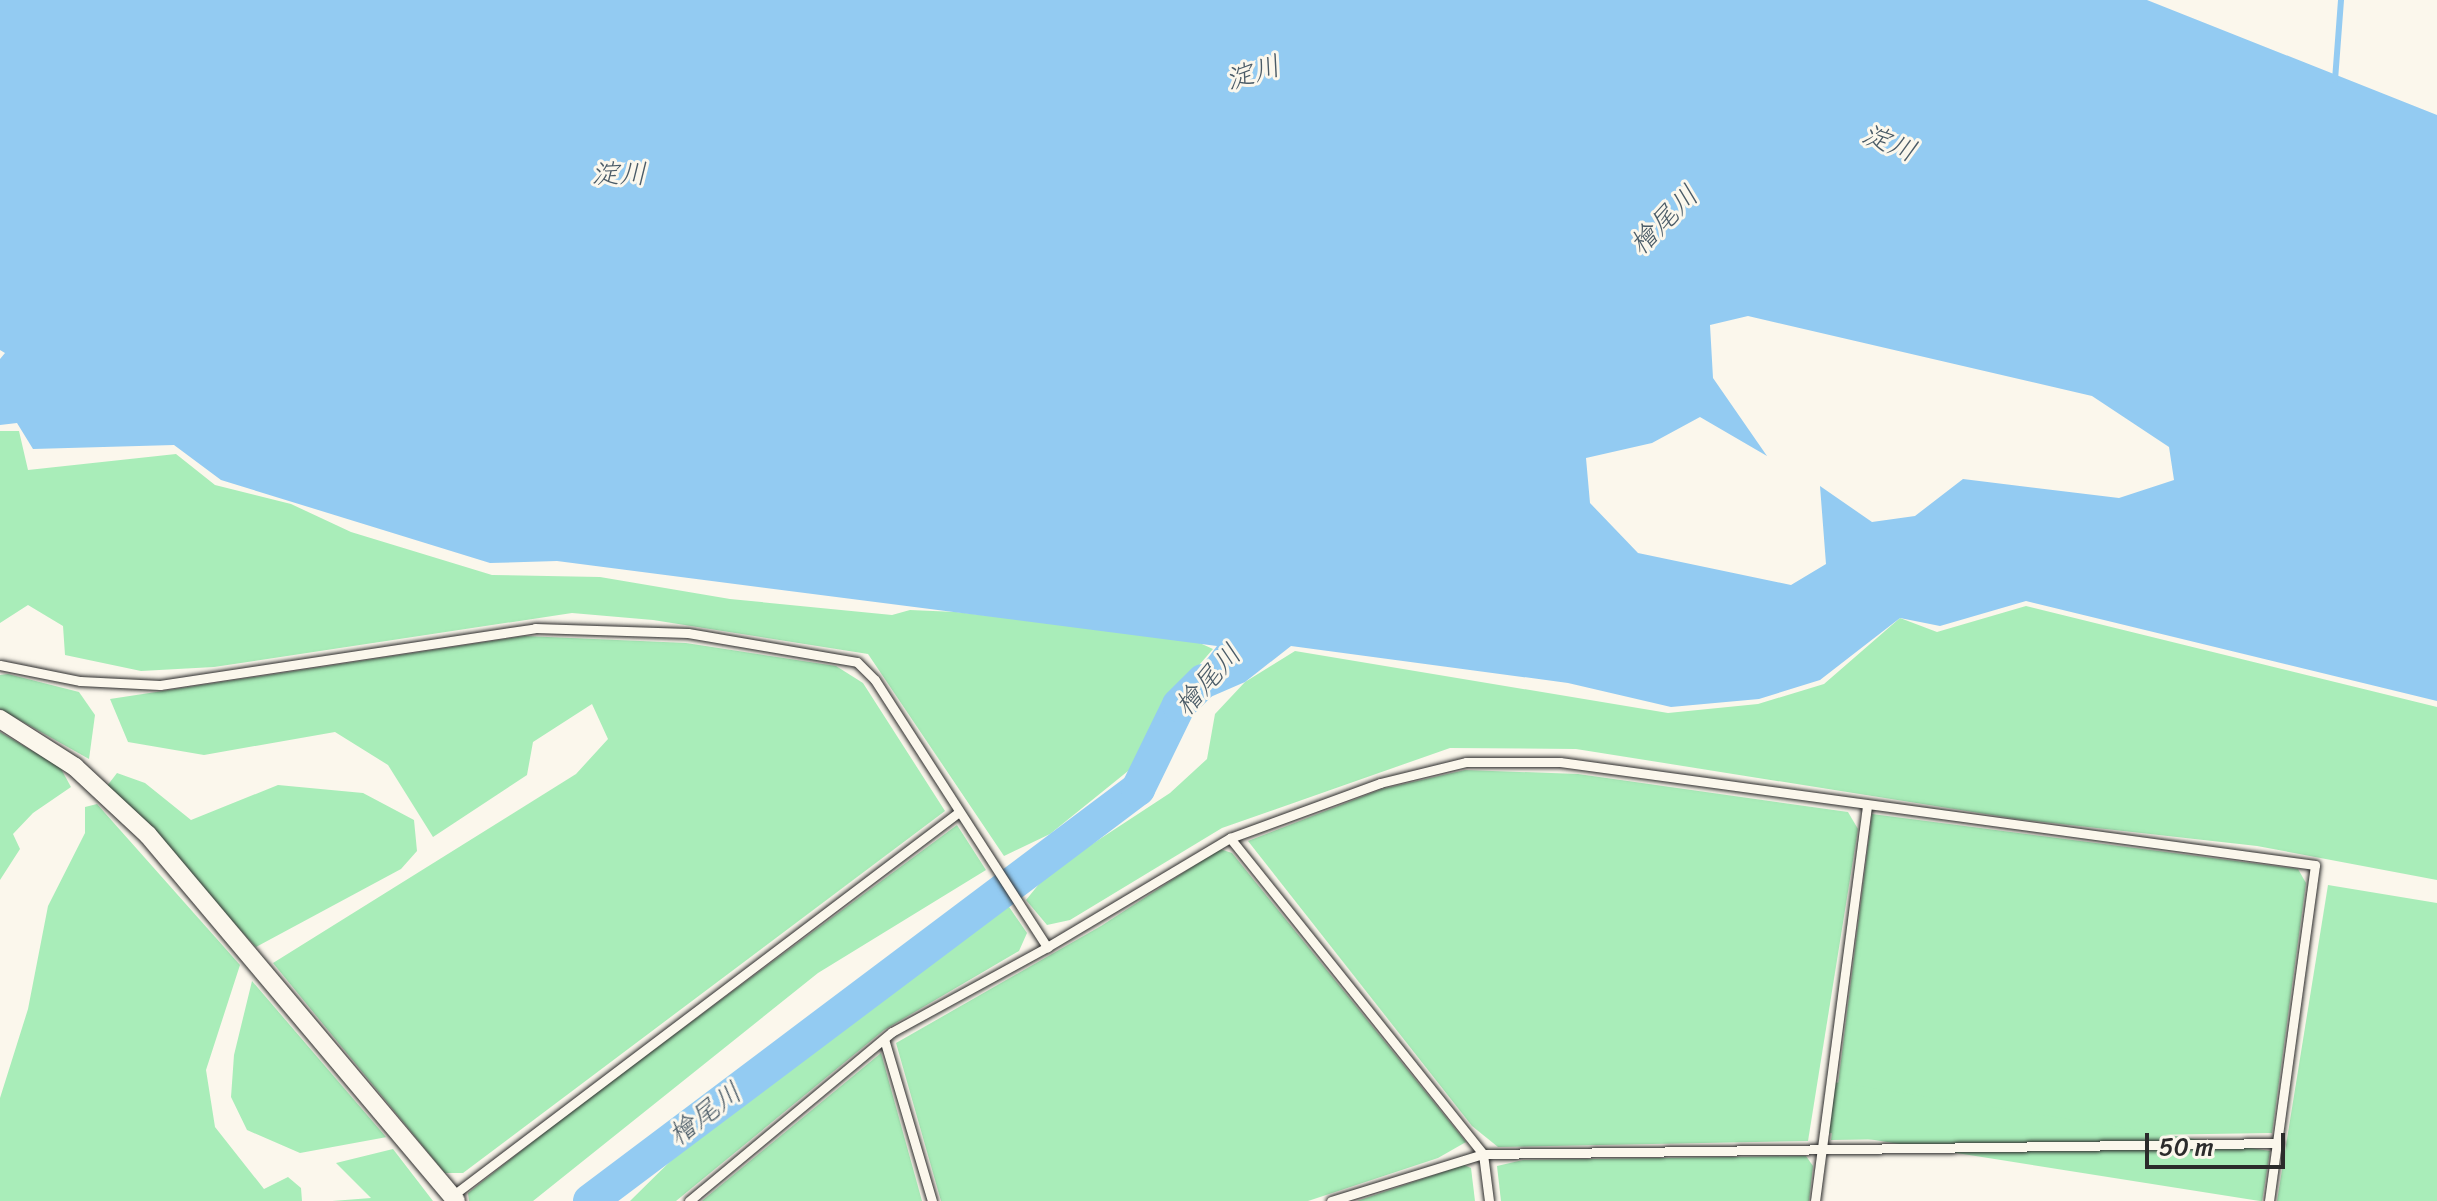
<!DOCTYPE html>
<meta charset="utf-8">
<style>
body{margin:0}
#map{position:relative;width:2437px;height:1201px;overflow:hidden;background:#fbf7ec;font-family:Sriracha,"Klee One",sans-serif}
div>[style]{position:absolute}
.green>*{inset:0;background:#a9edb9;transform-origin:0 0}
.water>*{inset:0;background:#93cbf2}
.stream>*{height:6px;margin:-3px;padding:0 3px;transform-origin:3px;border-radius:3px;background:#93cbf2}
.river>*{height:34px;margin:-17px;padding:0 17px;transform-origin:17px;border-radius:17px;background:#93cbf2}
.roads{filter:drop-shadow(0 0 2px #2b2b2b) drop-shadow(0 0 2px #2b2b2b)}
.lane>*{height:9px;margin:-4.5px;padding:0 4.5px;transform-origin:4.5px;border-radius:4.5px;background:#fbf7ec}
.street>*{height:18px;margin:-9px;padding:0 9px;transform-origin:9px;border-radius:9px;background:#fbf7ec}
span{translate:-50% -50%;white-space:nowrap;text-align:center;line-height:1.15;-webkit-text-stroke:6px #fbf7ec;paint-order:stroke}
.water-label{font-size:28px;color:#4a5b67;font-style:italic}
.scale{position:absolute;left:2145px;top:1133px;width:140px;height:36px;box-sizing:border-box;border:4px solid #2b2b2b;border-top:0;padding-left:10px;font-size:24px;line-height:28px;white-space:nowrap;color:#2b2b2b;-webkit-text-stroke:6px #fbf7ec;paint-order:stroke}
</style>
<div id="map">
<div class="green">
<div style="clip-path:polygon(0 431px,19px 431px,28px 470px,176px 454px,215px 485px,291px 504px,351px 532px,492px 575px,600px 577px,730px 599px,892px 615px,910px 610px,956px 612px,1193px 640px,1213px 649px,1174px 694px,1133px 767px,1050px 834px,1004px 856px,868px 654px,653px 620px,572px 613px,214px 667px,141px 671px,65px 655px,63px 626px,28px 605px,0 623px)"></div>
<div style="clip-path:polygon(2026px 606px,2437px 707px,2437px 880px,2257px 846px,2017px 819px,1576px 749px,1450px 748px,1222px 828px,1070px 920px,1047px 925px,1026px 900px,1048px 873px,1170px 793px,1207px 759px,1215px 714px,1245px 682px,1295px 651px,1668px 713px,1758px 704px,1824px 684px,1900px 618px,1937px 632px)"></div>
<div style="clip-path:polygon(525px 636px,686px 643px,836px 666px,863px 683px,945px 811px,463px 1173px,445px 1173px,273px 963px,576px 774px,608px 739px,592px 704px,533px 742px,527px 775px,433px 837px,388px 765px,335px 732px,204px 755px,128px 742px,110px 699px)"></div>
<div style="clip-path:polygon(8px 674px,79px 692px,95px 715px,89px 759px,0 709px,0 675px)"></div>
<div style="clip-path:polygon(0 732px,60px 767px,71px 787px,33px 813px,13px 834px,20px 849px,0 880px)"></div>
<div style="clip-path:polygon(1465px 770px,1578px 774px,1848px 812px,1858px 829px,1808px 1141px,1498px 1147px,1472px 1126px,1248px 841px,1382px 789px)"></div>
<div style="clip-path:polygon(117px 773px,145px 783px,191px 820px,278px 785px,363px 793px,414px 820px,417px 851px,401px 869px,256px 947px,107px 786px)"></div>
<div style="clip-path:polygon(97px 804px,240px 965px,206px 1070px,215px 1127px,264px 1189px,288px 1177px,301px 1188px,302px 1201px,0 1201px,0 1098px,28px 1009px,48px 906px,85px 833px,85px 807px)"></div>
<div style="clip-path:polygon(1872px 814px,2298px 869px,2306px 883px,2272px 1133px,1831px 1140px)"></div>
<div style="clip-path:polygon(957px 825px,986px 870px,818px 973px,533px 1201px,469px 1201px,468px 1193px,574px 1109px)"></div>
<div style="clip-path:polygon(1220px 849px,1232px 853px,1466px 1142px,1438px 1158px,1308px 1201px,941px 1201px,896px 1043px,1101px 926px)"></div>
<div style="clip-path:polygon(2328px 885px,2437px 903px,2437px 1201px,2277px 1201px)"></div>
<div style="clip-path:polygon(1005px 901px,1027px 933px,1019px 951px,884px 1030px,676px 1201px,630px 1201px,700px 1132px)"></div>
<div style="clip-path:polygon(252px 981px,386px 1137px,387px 1137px,300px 1153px,247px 1130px,231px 1097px,234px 1055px)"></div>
<div style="clip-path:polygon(881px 1053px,922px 1201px,702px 1201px,703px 1200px)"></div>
<div style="clip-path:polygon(393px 1149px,433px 1201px,332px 1201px,371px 1198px,336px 1163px)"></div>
<div style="left:2270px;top:1151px;width:51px;height:445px;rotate:99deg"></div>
<div style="clip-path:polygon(1806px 1156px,1813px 1166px,1809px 1201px,1501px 1201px,1497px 1166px,1523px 1160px)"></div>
<div style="clip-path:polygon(1464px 1165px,1471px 1168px,1475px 1201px,1357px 1201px)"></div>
</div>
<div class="water">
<div style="clip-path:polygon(evenodd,0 0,2147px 0,2437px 115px,2437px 701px,2026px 601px,1940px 626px,1900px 618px,1820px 680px,1759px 699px,1671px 707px,1568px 683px,1291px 646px,1245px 682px,1162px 718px,1217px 646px,557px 561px,490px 563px,221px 480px,174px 445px,33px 449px,17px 423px,0 425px,0 359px,5px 353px,0 350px,0 0,1748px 316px,2092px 396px,2169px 447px,2174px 480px,2119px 498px,1963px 479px,1915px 516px,1872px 522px,1820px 486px,1826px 564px,1791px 585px,1638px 553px,1590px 503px,1586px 458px,1652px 443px,1700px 417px,1767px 456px,1713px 378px,1710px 325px,1748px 316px)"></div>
</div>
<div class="stream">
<div style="left:2335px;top:80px;width:80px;rotate:-85.7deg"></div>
</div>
<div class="river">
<div style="left:590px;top:1201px;width:686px;rotate:-36.94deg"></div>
<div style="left:1138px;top:789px;width:93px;rotate:-64deg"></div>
<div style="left:1179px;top:705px;width:34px;rotate:-45deg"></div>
</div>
<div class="roads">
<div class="lane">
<div style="left:0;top:665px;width:82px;rotate:11.3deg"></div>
<div style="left:80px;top:681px;width:80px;rotate:2.9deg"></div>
<div style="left:160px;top:685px;width:379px;rotate:-8.6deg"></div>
<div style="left:535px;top:628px;width:153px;rotate:1.9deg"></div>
<div style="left:688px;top:633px;width:171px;rotate:9.7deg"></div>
<div style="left:857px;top:662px;width:25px;rotate:45deg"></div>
<div style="left:875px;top:680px;width:318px;rotate:57.2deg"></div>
<div style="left:1047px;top:947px;width:213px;rotate:-30.8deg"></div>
<div style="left:1230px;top:838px;width:160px;rotate:-20.1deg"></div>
<div style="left:1380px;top:783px;width:89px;rotate:-13.7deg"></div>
<div style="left:1466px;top:762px;width:94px"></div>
<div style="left:1560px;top:762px;width:762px;rotate:7.77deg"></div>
<div style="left:2315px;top:865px;width:339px;rotate:97.8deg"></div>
<div style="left:1230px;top:838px;width:405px;rotate:51.3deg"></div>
<div style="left:1483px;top:1154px;width:47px;rotate:82.7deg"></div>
<div style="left:884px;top:1039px;width:169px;rotate:73.5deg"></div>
<div style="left:452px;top:1196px;width:636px;rotate:-37.14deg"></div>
<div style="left:689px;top:1201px;width:264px;rotate:-39.8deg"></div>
<div style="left:892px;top:1032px;width:177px;rotate:-28.7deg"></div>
<div style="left:1331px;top:1201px;width:159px;rotate:-17.2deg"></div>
<div style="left:1483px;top:1154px;width:796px;rotate:-0.79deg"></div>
<div style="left:1815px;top:1201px;width:398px;rotate:-82.5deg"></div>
</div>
<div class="street">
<div style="left:0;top:719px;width:89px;rotate:32.6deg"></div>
<div style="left:75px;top:767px;width:100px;rotate:43deg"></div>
<div style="left:148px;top:835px;width:478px;rotate:49.9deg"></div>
</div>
</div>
<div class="water-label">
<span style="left:1253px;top:73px;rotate:-17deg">淀川</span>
<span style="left:1889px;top:143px;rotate:22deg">淀川</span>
<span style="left:619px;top:174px">淀川</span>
<span style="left:1664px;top:220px;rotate:-45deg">檜尾川</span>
<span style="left:1208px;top:680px;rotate:-48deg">檜尾川</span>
<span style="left:705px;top:1114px;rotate:-37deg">檜尾川</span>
</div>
<div class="scale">50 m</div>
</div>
